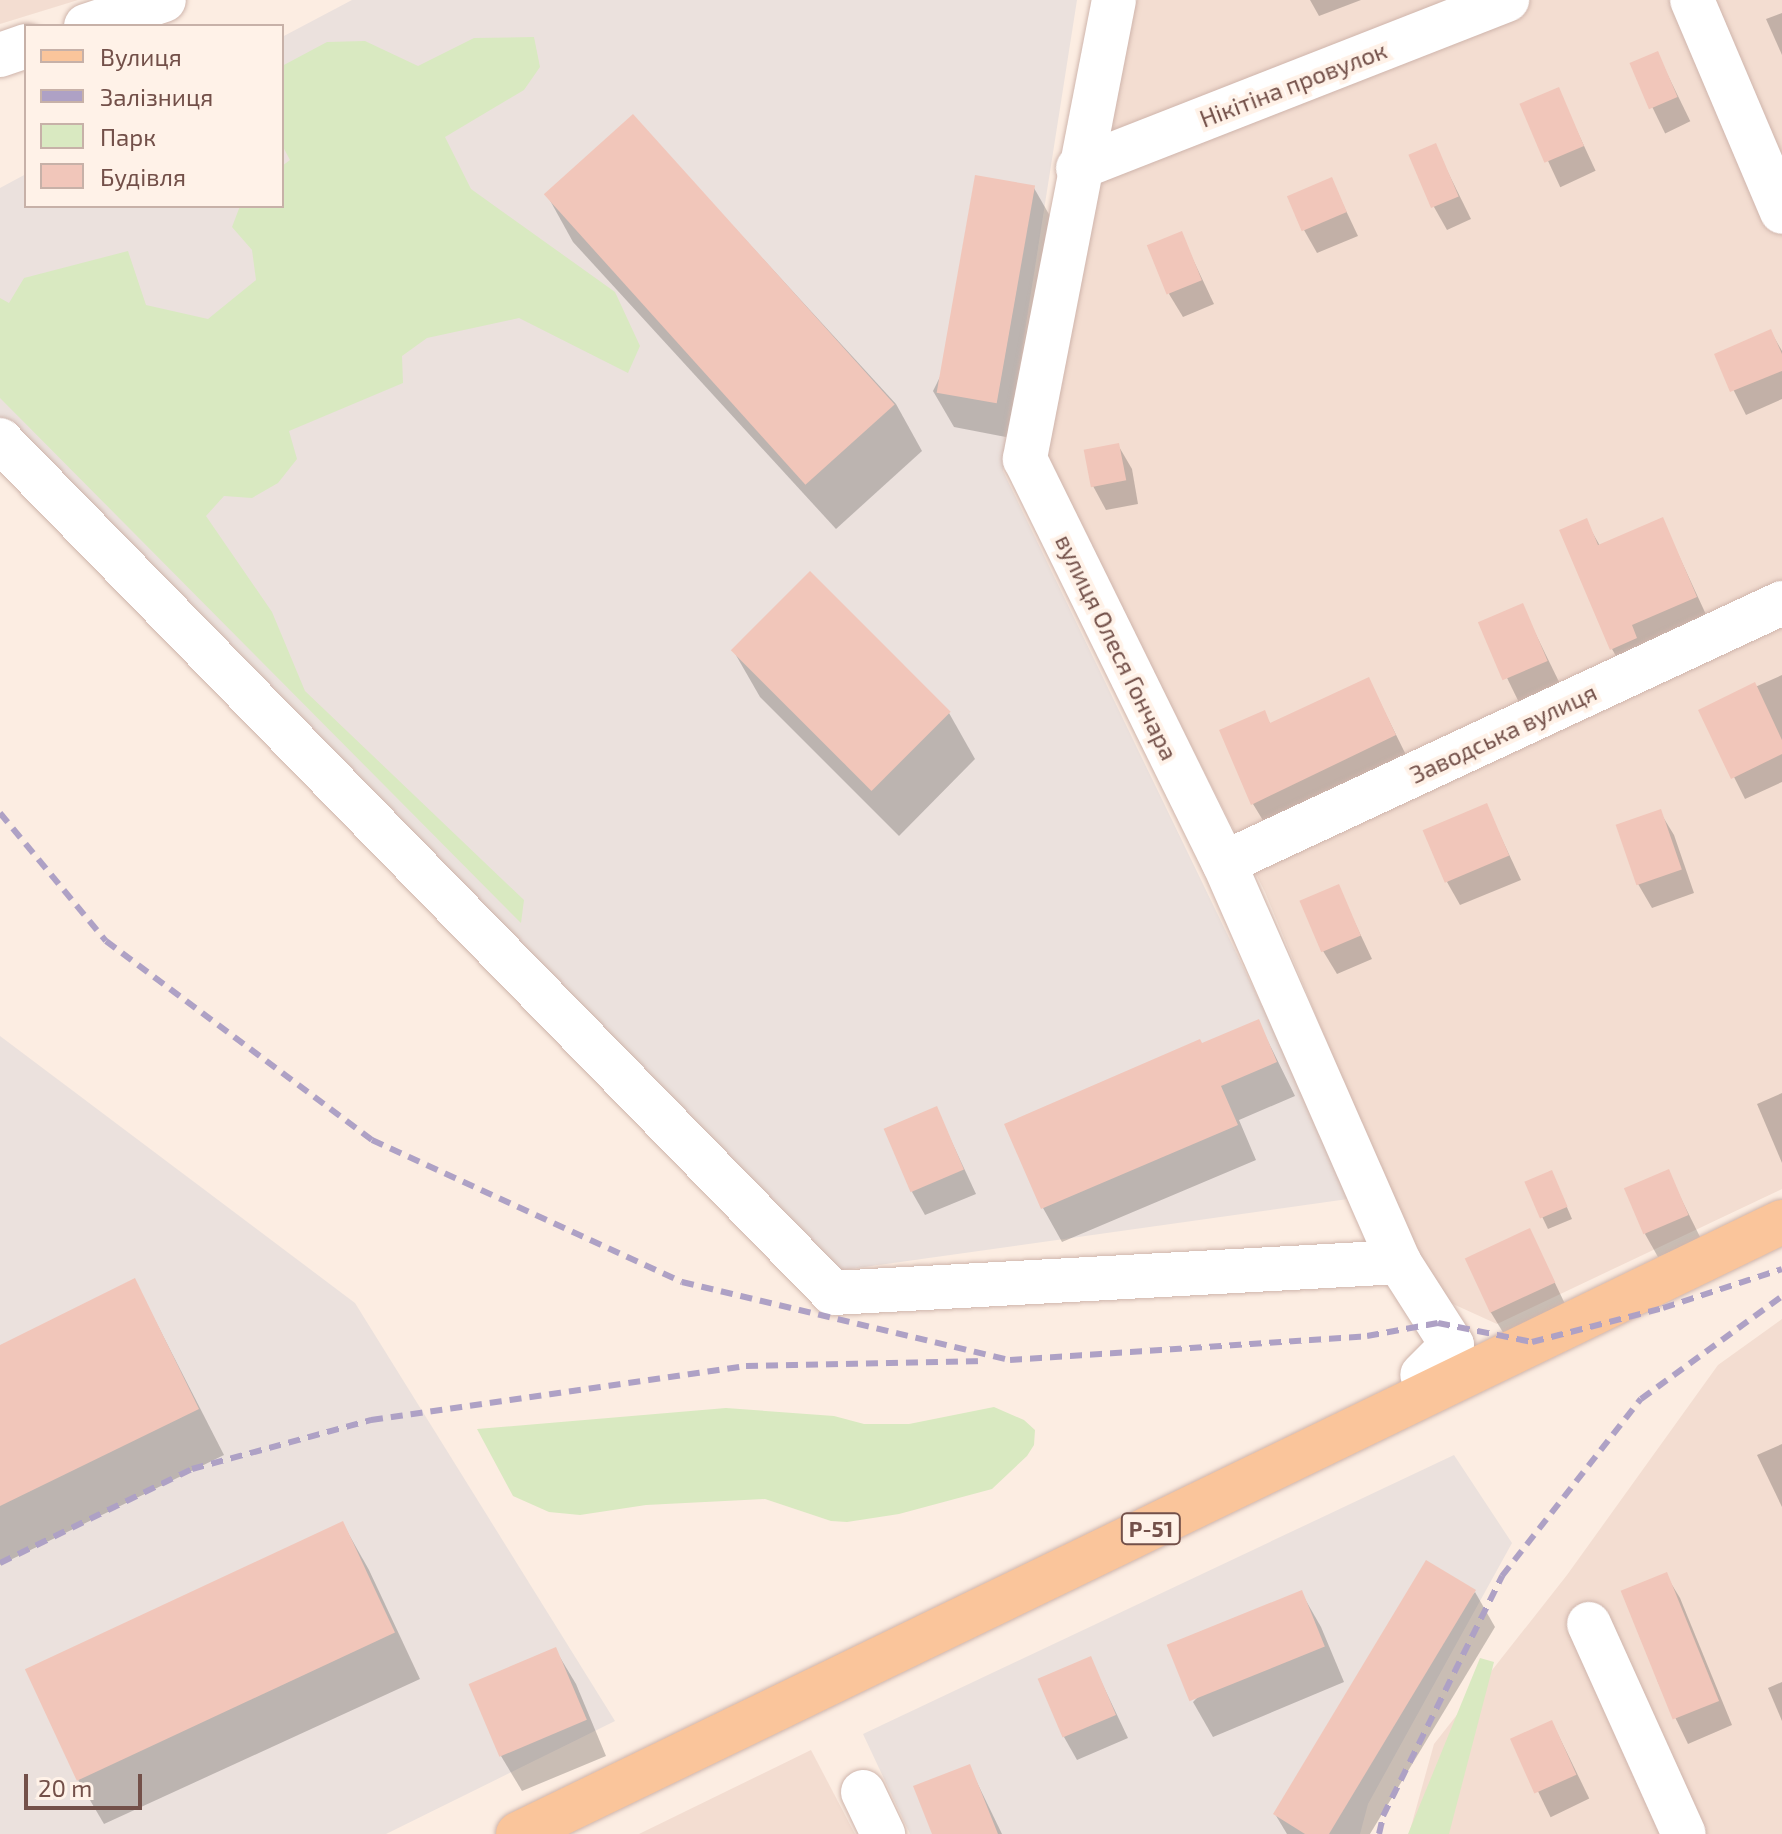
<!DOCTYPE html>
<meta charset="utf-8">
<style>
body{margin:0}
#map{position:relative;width:1782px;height:1834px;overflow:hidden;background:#fcede2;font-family:"Exo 2",sans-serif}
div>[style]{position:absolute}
.residential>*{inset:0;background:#f3ddd1}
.industrial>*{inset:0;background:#ebe1dd}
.green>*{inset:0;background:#d9e9c1}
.shadow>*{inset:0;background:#0003;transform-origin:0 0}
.building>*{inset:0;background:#f1c6ba;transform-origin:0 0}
.roads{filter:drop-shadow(0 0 2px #cfb5ac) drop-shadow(0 0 2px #cfb5ac)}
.street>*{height:44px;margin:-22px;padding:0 22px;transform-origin:22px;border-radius:22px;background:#fff}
.primary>*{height:44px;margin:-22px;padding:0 22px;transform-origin:22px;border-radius:22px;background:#fac59b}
.rail>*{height:6px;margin-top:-3px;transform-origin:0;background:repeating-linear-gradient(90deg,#aea1c5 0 12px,transparent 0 20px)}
span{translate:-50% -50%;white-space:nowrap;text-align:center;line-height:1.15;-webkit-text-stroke:8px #fff2e8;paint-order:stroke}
.shield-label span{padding:2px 6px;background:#fff2e8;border:2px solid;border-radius:6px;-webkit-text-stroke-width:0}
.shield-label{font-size:22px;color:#735049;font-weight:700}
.street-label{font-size:24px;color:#735049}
.legend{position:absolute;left:24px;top:24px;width:260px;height:184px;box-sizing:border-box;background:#fff2e8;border:2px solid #c7b1a8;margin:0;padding:10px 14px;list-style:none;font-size:24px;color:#735049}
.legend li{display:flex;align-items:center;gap:16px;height:40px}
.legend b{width:40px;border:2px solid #c7b1a8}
.scale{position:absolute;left:24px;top:1774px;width:118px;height:36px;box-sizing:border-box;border:4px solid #735049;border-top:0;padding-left:10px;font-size:24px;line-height:28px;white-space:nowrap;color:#735049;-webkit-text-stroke:6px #fff2e8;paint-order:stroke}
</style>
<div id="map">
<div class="residential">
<div style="clip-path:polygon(0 0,78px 0,0 24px)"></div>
<div style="clip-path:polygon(1135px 0,1782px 0,1782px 1189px,1497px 1324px,1431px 1294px,1265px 892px,1043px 452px)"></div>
<div style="clip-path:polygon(1782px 1319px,1782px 1834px,1409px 1834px,1434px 1744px,1567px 1575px,1718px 1365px)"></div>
<div style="clip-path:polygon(811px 1750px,855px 1834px,639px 1834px)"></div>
</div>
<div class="industrial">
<div style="clip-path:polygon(352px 0,1077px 0,1003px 471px,1355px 1198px,836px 1271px,0 436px,0 188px,26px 174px,26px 206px,282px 206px,282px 37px)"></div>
<div style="clip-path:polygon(0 1036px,355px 1303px,615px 1721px,386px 1834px,0 1834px)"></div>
<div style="clip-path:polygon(1454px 1455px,1512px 1543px,1368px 1804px,1360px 1834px,910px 1834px,863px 1734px)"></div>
</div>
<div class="green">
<div style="clip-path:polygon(534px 37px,540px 67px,524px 90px,445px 137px,471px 189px,615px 292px,640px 346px,628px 373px,519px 318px,427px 338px,402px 356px,403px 383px,289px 431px,297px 459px,278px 483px,252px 498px,224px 496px,206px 516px,272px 612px,305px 691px,524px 900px,521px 923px,0 398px,0 298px,9px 303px,24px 278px,128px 251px,146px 305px,208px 319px,256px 280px,252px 250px,232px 227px,240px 206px,282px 206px,282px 166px,290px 160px,282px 145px,282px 66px,327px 42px,365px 41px,418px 66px,474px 38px)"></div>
<div style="clip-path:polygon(994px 1407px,1024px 1420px,1035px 1430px,1034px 1445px,1027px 1456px,992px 1489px,899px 1514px,847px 1522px,831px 1521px,765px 1499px,646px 1505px,580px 1515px,549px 1512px,513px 1496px,477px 1429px,726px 1408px,834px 1416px,864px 1424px,909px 1424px)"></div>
<div style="clip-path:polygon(1480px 1658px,1494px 1662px,1449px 1834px,1408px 1834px)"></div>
</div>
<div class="shadow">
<div style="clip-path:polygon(1310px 0,1361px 0,1319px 16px)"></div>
<div style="clip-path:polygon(1782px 13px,1782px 55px,1766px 19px)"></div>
<div style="left:1657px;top:53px;width:76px;height:28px;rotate:64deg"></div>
<div style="left:1558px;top:90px;width:89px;height:39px;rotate:65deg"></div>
<div style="clip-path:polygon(633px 117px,896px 404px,922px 451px,836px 529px,573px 242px,547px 195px)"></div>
<div style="clip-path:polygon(1435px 146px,1471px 219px,1447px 230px,1434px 207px)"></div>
<div style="clip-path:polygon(1331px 179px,1358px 236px,1317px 253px,1304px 230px)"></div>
<div style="clip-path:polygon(1034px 188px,1054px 223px,1011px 438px,954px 427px,933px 391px)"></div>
<div style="clip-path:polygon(1181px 234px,1214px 304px,1183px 317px,1169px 294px)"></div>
<div style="clip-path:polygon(1771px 332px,1782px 351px,1782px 399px,1746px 415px,1716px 355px)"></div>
<div style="clip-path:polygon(1118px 445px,1132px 469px,1138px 504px,1106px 510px,1093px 486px)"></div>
<div style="clip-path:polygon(1662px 519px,1709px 621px,1625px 672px,1612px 649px,1586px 521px,1600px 546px)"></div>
<div style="left:1522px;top:606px;width:88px;height:45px;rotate:64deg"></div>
<div style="clip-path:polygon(733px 650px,949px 713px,975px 759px,899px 836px,760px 697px)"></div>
<div style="clip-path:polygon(1782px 675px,1782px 782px,1745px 799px,1701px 711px)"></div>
<div style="clip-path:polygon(1369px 680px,1408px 759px,1267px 827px,1253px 804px,1264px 713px,1271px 725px)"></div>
<div style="clip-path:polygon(1486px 805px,1521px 880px,1460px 905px,1447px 882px)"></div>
<div style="clip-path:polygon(1660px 812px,1674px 835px,1694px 893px,1652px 908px,1638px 884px)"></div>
<div style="clip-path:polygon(1338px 887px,1372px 959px,1337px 974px,1323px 951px)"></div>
<div style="clip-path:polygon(1258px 1021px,1295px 1096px,1239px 1120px,1256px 1160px,1062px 1242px,1043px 1208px,1006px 1125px)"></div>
<div style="clip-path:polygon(1782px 1093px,1782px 1163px,1757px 1104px)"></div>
<div style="clip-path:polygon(936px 1108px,976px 1194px,925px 1215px,912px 1192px)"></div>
<div style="clip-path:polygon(1668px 1172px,1701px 1239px,1658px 1257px,1645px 1234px)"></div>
<div style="clip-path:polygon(1526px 1183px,1557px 1184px,1572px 1219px,1548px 1229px)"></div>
<div style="clip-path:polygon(1530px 1231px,1566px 1306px,1504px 1334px,1490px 1311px)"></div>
<div style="clip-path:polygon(135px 1281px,224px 1455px,0 1565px,0 1347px)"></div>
<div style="clip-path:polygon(1782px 1444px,1782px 1507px,1757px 1455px)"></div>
<div style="clip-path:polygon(343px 1524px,369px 1570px,420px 1679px,104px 1824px,77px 1778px)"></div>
<div style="clip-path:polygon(1666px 1575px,1680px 1598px,1732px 1725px,1688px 1744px,1657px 1680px)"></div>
<div style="clip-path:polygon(1301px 1592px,1321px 1627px,1344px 1682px,1213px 1737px,1193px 1702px)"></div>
<div style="clip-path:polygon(1475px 1592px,1495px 1627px,1370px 1834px,1287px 1834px,1275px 1814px)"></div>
<div style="clip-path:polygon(555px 1649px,576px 1684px,606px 1756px,522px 1791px,501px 1756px,471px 1685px)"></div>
<div style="clip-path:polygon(1090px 1658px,1128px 1738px,1077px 1760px,1064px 1737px)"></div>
<div style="clip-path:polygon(1782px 1682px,1782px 1721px,1768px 1688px)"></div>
<div style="left:1552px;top:1722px;width:85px;height:43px;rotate:64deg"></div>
<div style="clip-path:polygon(969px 1766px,1002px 1834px,934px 1834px)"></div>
</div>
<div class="building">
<div style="left:1658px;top:51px;width:50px;height:31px;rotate:67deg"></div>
<div style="left:1559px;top:87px;width:64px;height:43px;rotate:67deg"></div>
<div style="left:633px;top:114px;width:391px;height:120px;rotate:48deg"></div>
<div style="left:1436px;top:143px;width:58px;height:30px;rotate:67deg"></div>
<div style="left:975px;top:175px;width:61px;height:221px;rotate:10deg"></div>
<div style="left:1332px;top:177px;width:38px;height:49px;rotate:67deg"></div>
<div style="left:1182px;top:231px;width:53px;height:38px;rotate:68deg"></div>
<div style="clip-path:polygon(1771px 329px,1782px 354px,1782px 371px,1730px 392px,1714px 354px)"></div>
<div style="left:1119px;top:443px;width:38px;height:36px;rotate:79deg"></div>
<div style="clip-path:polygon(1663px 517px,1697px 597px,1632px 625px,1637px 638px,1610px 650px,1559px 530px,1587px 518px,1598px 545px)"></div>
<div style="left:810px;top:571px;width:199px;height:112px;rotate:45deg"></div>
<div style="left:1523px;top:603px;width:63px;height:49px;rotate:67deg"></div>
<div style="clip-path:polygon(1369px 677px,1396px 735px,1251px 805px,1219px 730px,1265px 710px,1270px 723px)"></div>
<div style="clip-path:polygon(1755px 682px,1782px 740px,1782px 754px,1731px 779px,1698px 710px)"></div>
<div style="left:1487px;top:803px;width:57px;height:70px;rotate:67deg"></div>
<div style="left:1661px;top:809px;width:64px;height:48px;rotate:71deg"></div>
<div style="left:1339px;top:884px;width:56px;height:43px;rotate:67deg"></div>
<div style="clip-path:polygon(1259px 1019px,1277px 1062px,1221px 1086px,1238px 1125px,1041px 1209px,1004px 1124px,1200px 1039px,1202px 1043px)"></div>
<div style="left:937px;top:1106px;width:69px;height:58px;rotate:67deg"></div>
<div style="left:1669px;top:1169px;width:50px;height:49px;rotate:67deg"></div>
<div style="left:1552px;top:1170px;width:40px;height:30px;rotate:67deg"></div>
<div style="left:1530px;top:1228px;width:60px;height:72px;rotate:65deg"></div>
<div style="clip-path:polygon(135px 1278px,199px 1409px,0 1506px,0 1345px)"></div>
<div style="left:343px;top:1521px;width:123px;height:351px;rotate:65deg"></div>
<div style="clip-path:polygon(1426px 1560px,1476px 1590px,1329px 1834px,1305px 1834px,1273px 1814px)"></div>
<div style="left:1667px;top:1572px;width:139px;height:50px;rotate:68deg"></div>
<div style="left:1302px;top:1590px;width:61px;height:146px;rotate:68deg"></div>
<div style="left:556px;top:1647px;width:79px;height:95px;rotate:67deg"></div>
<div style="left:1091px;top:1656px;width:64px;height:58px;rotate:67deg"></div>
<div style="left:1552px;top:1720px;width:60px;height:46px;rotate:66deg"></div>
<div style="clip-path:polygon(970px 1764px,998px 1834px,932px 1834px,913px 1786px)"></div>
</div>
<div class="roads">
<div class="street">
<div style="left:1114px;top:0;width:468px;rotate:101deg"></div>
<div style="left:1025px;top:459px;width:450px;rotate:63.8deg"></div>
<div style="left:1224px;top:863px;width:436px;rotate:66.3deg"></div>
<div style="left:1692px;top:0;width:230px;rotate:67deg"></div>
<div style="left:86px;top:26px;width:82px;rotate:-18.4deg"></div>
<div style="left:0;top:55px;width:28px;rotate:-19deg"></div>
<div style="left:1078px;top:168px;width:461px;rotate:-21.4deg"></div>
<div style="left:0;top:440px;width:1192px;rotate:45.68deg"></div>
<div style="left:833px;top:1293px;width:567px;rotate:-3.13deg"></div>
<div style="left:1399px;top:1262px;width:98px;rotate:57.4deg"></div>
<div style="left:1452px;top:1345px;width:42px;rotate:135deg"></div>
<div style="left:1224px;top:863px;width:616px;rotate:-24.98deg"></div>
<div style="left:1589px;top:1624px;width:230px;rotate:65.7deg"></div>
<div style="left:863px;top:1792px;width:47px;rotate:64.5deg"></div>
</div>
<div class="primary">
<div style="left:518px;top:1834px;width:1404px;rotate:-25.84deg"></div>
</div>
</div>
<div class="rail">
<div style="left:0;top:813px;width:166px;rotate:50.4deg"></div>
<div style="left:106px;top:941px;width:332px;rotate:36.8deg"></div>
<div style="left:372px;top:1140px;width:341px;rotate:24.6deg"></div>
<div style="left:682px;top:1282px;width:337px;rotate:13.4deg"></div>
<div style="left:1010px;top:1360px;width:358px;rotate:-3.8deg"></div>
<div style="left:1367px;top:1336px;width:72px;rotate:-10.4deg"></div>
<div style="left:1438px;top:1323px;width:96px;rotate:11.4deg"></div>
<div style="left:1532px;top:1342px;width:135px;rotate:-14.5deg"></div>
<div style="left:1663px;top:1308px;width:125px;rotate:-18.1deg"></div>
<div style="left:0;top:1563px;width:214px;rotate:-26.1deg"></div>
<div style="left:192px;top:1469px;width:186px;rotate:-15.3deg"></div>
<div style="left:371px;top:1420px;width:379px;rotate:-8.2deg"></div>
<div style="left:746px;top:1366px;width:240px;rotate:-1.2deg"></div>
<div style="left:1379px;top:1834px;width:18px;rotate:-77deg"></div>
<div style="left:1383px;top:1816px;width:268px;rotate:-63.6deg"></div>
<div style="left:1502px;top:1576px;width:225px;rotate:-51.9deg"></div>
<div style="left:1641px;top:1399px;width:175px;rotate:-36.1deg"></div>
</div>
<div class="shield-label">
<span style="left:1151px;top:1529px">Р-51</span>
</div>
<div class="street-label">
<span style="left:1293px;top:84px;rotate:-21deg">Нікітіна провулок</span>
<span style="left:1117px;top:647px;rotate:64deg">вулиця Олеся Гончара</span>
<span style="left:1503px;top:733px;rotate:-25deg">Заводська вулиця</span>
</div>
<ul class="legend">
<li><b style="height:10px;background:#fac59b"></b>Вулиця</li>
<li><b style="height:10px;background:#aea1c5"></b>Залізниця</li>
<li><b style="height:22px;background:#d9e9c1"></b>Парк</li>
<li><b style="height:22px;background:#f1c6ba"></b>Будівля</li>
</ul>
<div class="scale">20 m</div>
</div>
